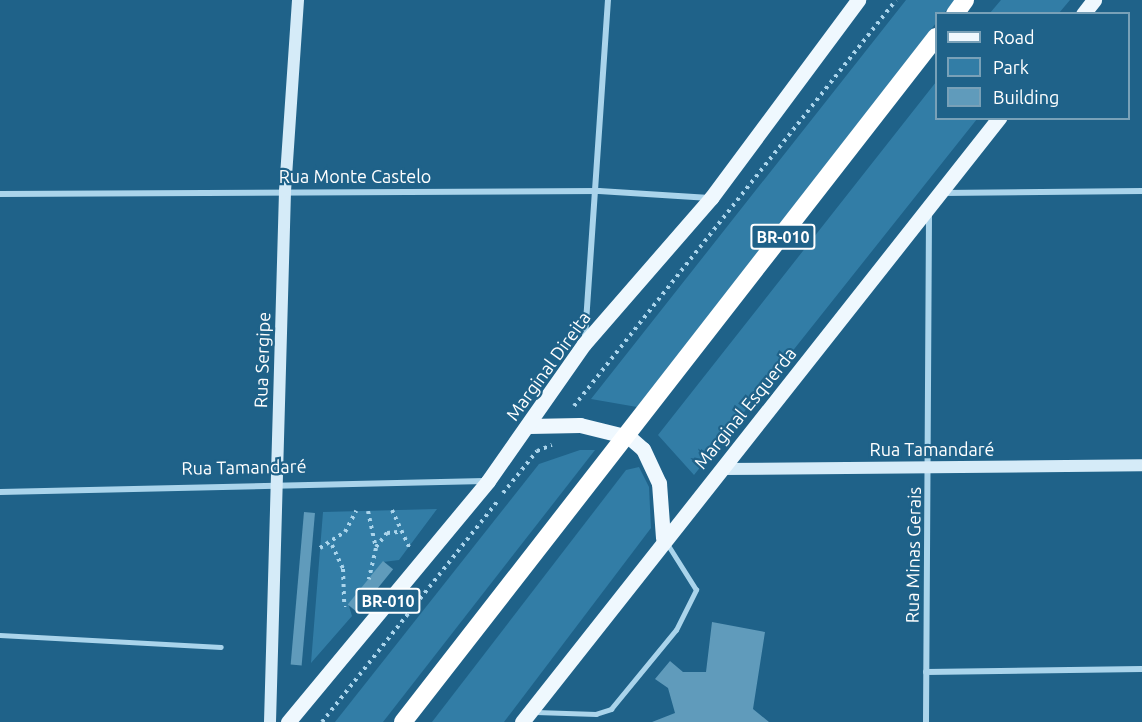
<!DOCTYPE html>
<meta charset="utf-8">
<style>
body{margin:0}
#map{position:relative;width:1142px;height:722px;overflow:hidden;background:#1f6289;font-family:Ubuntu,sans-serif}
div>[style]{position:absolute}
.green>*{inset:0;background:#327da6}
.building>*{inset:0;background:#609bbb;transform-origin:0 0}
.path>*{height:4px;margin-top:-2px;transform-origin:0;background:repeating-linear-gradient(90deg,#aad4eb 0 3px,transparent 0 7.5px)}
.lane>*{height:4.5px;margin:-2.25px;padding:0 2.25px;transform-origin:2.25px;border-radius:2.25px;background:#aad4eb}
.street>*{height:6px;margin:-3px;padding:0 3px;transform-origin:3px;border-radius:3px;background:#aad4eb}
.secondary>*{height:12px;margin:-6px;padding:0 6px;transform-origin:6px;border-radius:6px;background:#d5ebf8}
.primary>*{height:15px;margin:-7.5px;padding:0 7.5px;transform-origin:7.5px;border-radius:7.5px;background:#eff8fe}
.highway>*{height:18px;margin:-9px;padding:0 9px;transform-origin:9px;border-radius:9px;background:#fff}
span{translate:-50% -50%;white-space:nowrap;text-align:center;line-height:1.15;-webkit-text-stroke:4.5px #1f6289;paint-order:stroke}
.shield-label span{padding:2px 4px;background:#1f6289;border:2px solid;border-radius:4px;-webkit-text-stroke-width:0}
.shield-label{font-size:16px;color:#fff;font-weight:700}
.street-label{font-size:18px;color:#fff}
.legend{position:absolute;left:935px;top:12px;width:195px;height:108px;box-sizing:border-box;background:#1f6289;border:2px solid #79a1b8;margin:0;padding:8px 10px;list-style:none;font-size:18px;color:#fff}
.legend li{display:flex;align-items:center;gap:12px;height:30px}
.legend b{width:30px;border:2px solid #79a1b8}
</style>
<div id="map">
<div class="green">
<div style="clip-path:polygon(906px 0,955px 0,944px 13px,936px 14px,936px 23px,637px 407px,591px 399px)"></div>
<div style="clip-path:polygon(1001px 0,1070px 0,1059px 13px,990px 13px)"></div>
<div style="clip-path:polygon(936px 82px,936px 118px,977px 119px,694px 475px,658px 435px)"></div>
<div style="clip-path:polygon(580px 450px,595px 450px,383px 722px,335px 722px,539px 464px)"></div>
<div style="clip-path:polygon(639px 467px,649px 487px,651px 528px,504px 722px,432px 722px,626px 470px)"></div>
<div style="clip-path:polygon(437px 509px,399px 560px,383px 562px,349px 606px,352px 616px,311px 663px,323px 512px)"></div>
</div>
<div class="building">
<div style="left:304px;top:512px;width:11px;height:153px;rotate:5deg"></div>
<div style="left:383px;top:561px;width:13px;height:56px;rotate:39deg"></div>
<div style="clip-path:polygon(712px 622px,765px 632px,753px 709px,769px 722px,652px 722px,675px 713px,668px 688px,655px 679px,670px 661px,683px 672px,706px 672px)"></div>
</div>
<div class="path">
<div style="left:574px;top:406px;width:518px;rotate:-51.58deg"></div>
<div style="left:503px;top:493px;width:54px;rotate:-51deg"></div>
<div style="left:537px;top:451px;width:16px;rotate:-22deg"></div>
<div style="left:392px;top:510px;width:41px;rotate:65.3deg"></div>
<div style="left:368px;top:511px;width:38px;rotate:78deg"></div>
<div style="left:376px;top:548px;width:32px;rotate:103deg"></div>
<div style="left:332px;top:545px;width:26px;rotate:65deg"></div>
<div style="left:343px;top:569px;width:38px;rotate:88deg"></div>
<div style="left:376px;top:547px;width:18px;rotate:-52deg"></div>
<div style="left:387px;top:533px;width:11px;rotate:-5deg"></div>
<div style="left:320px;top:548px;width:30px;rotate:-33deg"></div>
<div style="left:345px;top:532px;width:24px;rotate:-62deg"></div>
<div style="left:322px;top:722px;width:281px;rotate:-51.5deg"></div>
</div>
<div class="lane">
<div style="left:0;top:635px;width:221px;rotate:3.1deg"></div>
<div style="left:536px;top:712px;width:60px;rotate:1.9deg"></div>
<div style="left:596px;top:714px;width:16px;rotate:-18deg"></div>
<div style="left:611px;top:709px;width:102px;rotate:-50.6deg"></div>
<div style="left:676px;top:630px;width:45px;rotate:-63.4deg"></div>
<div style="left:696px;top:590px;width:54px;rotate:-122.2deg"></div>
</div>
<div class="street">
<div style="left:942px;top:193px;width:200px;rotate:-0.6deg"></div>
<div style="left:0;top:194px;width:599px;rotate:-0.29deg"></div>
<div style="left:599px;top:191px;width:111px;rotate:3.6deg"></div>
<div style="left:585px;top:337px;width:338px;rotate:-86.1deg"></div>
<div style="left:0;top:492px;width:485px;rotate:-1.3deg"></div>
<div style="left:926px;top:672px;width:216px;rotate:-0.8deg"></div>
<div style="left:926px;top:722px;width:509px;rotate:-89.66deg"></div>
</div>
<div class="secondary">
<div style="left:722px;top:469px;width:420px;rotate:-0.5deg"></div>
<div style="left:270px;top:722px;width:531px;rotate:-88.38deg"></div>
<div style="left:285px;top:191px;width:191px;rotate:-86.1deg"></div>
</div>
<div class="primary">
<div style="left:1083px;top:14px;width:18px;rotate:-52deg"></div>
<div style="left:529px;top:426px;width:51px;rotate:-1.1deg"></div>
<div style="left:580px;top:425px;width:50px;rotate:13.8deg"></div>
<div style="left:629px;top:437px;width:18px;rotate:41deg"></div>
<div style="left:643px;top:449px;width:38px;rotate:65deg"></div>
<div style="left:659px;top:483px;width:55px;rotate:85.8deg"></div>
<div style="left:288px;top:722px;width:313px;rotate:-50.3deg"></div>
<div style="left:488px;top:481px;width:167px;rotate:-55deg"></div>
<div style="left:584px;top:344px;width:194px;rotate:-49deg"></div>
<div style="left:711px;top:198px;width:247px;rotate:-53.4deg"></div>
<div style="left:522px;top:722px;width:770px;rotate:-51.7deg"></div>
</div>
<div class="highway">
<div style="left:955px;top:14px;width:17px;rotate:-54deg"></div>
<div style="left:403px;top:722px;width:868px;rotate:-52.11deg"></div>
</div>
<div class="shield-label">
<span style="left:783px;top:237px">BR-010</span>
<span style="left:388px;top:601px">BR-010</span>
</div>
<div class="street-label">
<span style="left:355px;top:176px">Rua Monte Castelo</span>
<span style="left:262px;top:360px;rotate:-88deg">Rua Sergipe</span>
<span style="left:548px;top:366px;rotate:-54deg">Marginal Direita</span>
<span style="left:745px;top:408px;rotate:-51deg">Marginal Esquerda</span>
<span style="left:932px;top:449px">Rua Tamandaré</span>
<span style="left:244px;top:467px;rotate:-1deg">Rua Tamandaré</span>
<span style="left:913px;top:555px;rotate:-89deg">Rua Minas Gerais</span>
</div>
<ul class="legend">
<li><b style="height:8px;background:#eff8fe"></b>Road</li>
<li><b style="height:16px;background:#327da6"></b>Park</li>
<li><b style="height:16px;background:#609bbb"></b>Building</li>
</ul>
</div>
